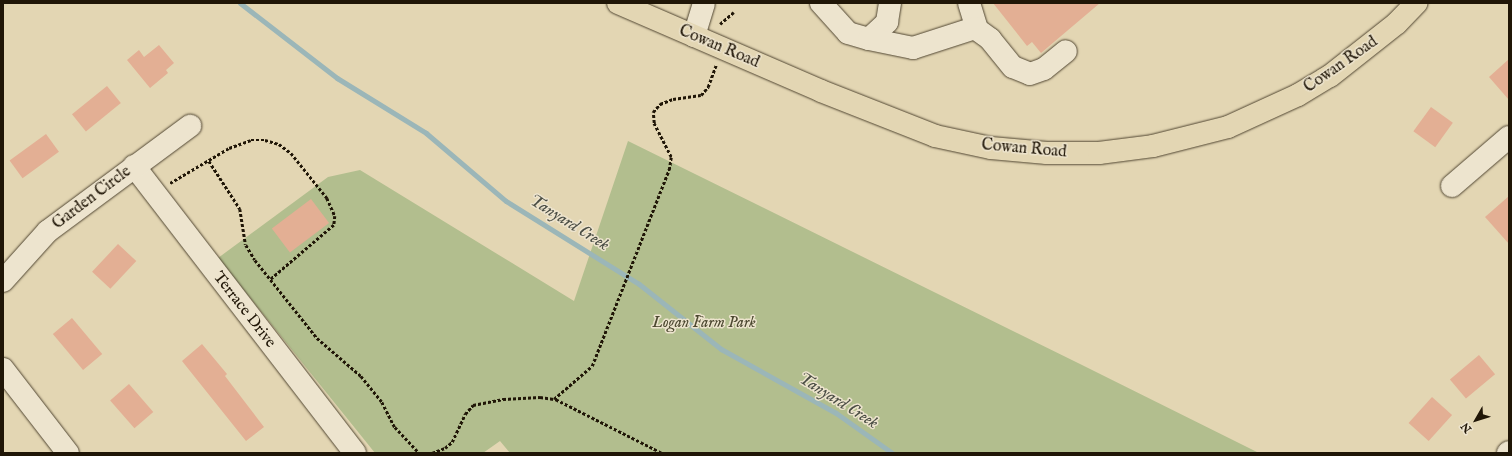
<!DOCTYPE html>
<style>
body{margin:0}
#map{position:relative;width:1512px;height:456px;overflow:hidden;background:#e3d6b3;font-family:"IM FELL English",serif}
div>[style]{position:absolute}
.green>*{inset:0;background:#b2be8e}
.stream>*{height:5px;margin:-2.5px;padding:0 2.5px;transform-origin:2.5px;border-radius:2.5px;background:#9bb6b8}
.building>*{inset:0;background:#e3af94;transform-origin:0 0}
.path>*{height:2.5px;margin-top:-1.25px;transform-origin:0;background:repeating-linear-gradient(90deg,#201607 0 3px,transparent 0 5px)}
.roads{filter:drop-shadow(0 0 1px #514632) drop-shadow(0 0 1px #514632)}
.minor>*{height:22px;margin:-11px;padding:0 11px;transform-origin:11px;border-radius:11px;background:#ede4ce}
.major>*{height:22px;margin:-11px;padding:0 11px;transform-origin:11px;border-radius:11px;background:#e3d6b3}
span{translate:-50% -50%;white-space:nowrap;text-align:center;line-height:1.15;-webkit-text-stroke:3px #ede4ce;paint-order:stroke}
.street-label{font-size:16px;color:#201607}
.park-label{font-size:16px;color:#4c4830;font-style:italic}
.water-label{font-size:17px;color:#4b4e45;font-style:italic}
.frame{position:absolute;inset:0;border:4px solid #201607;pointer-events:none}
.north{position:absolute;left:1456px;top:400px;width:40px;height:40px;-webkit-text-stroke:3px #ede4ce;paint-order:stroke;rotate:231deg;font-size:11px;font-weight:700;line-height:16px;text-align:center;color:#201607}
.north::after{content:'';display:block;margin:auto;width:14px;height:18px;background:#201607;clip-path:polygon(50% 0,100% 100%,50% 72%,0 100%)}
</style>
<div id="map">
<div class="green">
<div style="clip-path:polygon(628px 141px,1078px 363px,1259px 453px,510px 453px,500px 441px,483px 453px,375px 453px,218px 258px,328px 177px,360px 170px,574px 301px)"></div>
</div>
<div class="stream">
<div style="left:240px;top:3px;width:123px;rotate:37.7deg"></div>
<div style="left:337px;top:78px;width:105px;rotate:31.7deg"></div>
<div style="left:426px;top:133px;width:105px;rotate:40.4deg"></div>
<div style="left:506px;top:201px;width:157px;rotate:32deg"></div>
<div style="left:639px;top:284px;width:105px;rotate:38.4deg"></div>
<div style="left:721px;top:349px;width:132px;rotate:29.1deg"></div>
<div style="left:836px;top:413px;width:69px;rotate:35.5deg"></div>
</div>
<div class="building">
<div style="clip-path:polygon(993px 3px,1100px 3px,1041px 53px,1032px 42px,1027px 46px)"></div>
<div style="clip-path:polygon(159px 45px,174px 63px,166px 70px,168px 73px,150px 88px,127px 60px,139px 50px,144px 57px)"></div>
<div style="clip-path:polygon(1509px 59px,1509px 100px,1489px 77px)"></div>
<div style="left:107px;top:86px;width:22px;height:45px;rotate:51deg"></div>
<div style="left:1431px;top:107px;width:27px;height:30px;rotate:36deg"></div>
<div style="left:46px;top:134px;width:22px;height:45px;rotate:54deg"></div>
<div style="clip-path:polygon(1509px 196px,1509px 244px,1485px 217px)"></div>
<div style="left:311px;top:199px;width:30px;height:49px;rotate:53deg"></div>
<div style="left:118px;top:244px;width:25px;height:38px;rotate:43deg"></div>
<div style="left:72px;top:318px;width:47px;height:25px;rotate:50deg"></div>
<div style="clip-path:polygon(202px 344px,227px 374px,225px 376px,264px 427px,246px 441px,182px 361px)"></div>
<div style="left:1479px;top:355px;width:25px;height:38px;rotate:50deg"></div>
<div style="left:129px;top:384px;width:37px;height:25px;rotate:49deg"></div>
<div style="left:1432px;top:397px;width:27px;height:35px;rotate:42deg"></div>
</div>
<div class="path">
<div style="left:720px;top:24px;width:18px;rotate:-41deg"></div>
<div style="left:209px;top:161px;width:57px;rotate:57.1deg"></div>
<div style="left:240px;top:209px;width:36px;rotate:81deg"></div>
<div style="left:246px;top:245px;width:17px;rotate:59deg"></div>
<div style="left:255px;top:260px;width:100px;rotate:51.5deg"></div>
<div style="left:317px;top:338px;width:58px;rotate:40.8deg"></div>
<div style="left:361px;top:376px;width:33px;rotate:51deg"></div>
<div style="left:382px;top:402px;width:28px;rotate:63deg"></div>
<div style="left:395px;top:427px;width:35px;rotate:47deg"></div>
<div style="left:170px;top:183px;width:69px;rotate:-30.7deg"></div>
<div style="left:229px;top:148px;width:23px;rotate:-20deg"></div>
<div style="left:251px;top:140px;width:14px"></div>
<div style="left:265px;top:140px;width:15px;rotate:16deg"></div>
<div style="left:279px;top:144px;width:15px;rotate:37deg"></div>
<div style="left:291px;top:153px;width:58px;rotate:51.3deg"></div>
<div style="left:327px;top:198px;width:20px;rotate:66deg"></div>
<div style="left:335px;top:216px;width:9px;rotate:96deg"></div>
<div style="left:334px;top:225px;width:83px;rotate:139.4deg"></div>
<div style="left:432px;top:453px;width:14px;rotate:-21deg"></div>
<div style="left:445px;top:448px;width:9px;rotate:-41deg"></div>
<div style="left:452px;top:442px;width:31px;rotate:-65deg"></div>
<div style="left:465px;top:414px;width:12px;rotate:-48deg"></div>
<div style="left:473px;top:405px;width:31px;rotate:-11deg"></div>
<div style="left:503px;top:399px;width:37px;rotate:-3deg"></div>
<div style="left:540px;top:397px;width:14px;rotate:8deg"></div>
<div style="left:661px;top:453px;width:120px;rotate:-153.2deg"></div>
<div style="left:554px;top:399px;width:50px;rotate:-41deg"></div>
<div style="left:592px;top:366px;width:211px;rotate:-68.6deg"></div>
<div style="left:669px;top:170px;width:13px;rotate:-81deg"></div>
<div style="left:671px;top:157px;width:38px;rotate:-117deg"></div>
<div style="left:654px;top:123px;width:11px;rotate:-95deg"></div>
<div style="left:653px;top:112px;width:11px;rotate:-49deg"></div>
<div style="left:660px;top:104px;width:14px;rotate:-21deg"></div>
<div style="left:673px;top:99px;width:28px;rotate:-8deg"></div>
<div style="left:701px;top:95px;width:11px;rotate:-49deg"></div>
<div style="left:708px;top:87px;width:23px;rotate:-70deg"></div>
</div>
<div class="roads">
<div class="minor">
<div style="left:821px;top:3px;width:40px;rotate:48deg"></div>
<div style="left:848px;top:33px;width:22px;rotate:16deg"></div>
<div style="left:869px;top:39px;width:25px;rotate:-43deg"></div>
<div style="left:887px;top:22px;width:19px;rotate:-81deg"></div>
<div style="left:969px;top:3px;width:27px;rotate:73deg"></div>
<div style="left:694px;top:36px;width:34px;rotate:-73deg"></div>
<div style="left:869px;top:39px;width:45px;rotate:11.6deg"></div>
<div style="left:913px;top:48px;width:65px;rotate:-17.9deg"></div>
<div style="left:975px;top:28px;width:19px;rotate:36deg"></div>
<div style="left:990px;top:39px;width:36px;rotate:51deg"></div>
<div style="left:1013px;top:67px;width:18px;rotate:22deg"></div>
<div style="left:1030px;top:74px;width:15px;rotate:-20deg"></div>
<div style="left:1044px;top:69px;width:28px;rotate:-39deg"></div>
<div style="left:134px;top:166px;width:362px;rotate:52.4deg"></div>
<div style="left:1452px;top:186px;width:75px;rotate:-40.7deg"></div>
<div style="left:3px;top:281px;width:67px;rotate:-48deg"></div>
<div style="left:48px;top:231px;width:177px;rotate:-36.5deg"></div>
<div style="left:3px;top:369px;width:106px;rotate:52.3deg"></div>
<div style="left:1508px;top:453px;width:1px;rotate:-45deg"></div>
</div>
<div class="major">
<div style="left:618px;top:3px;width:221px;rotate:23.4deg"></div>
<div style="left:821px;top:91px;width:123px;rotate:21.5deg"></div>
<div style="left:935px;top:136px;width:57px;rotate:12.1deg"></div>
<div style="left:991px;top:148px;width:56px;rotate:5.1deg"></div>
<div style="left:1047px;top:153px;width:52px"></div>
<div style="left:1099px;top:153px;width:54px;rotate:-7.4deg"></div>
<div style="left:1153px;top:146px;width:77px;rotate:-14.2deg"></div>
<div style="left:1228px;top:127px;width:77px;rotate:-24.6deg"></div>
<div style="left:1298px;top:95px;width:37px;rotate:-31deg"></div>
<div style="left:1330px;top:76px;width:85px;rotate:-38.3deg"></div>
<div style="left:1397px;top:23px;width:28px;rotate:-46deg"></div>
</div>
</div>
<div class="street-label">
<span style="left:719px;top:47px;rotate:23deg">Cowan Road</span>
<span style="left:1341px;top:65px;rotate:-35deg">Cowan Road</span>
<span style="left:1024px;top:149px;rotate:5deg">Cowan Road</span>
<span style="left:92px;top:198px;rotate:-37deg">Garden Circle</span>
<span style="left:244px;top:310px;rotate:52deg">Terrace Drive</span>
</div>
<div class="park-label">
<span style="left:704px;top:323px">Logan Farm Park</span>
</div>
<div class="water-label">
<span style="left:569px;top:223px;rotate:32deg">Tanyard Creek</span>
<span style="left:838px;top:401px;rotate:32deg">Tanyard Creek</span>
</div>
<div class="frame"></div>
<div class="north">N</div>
</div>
